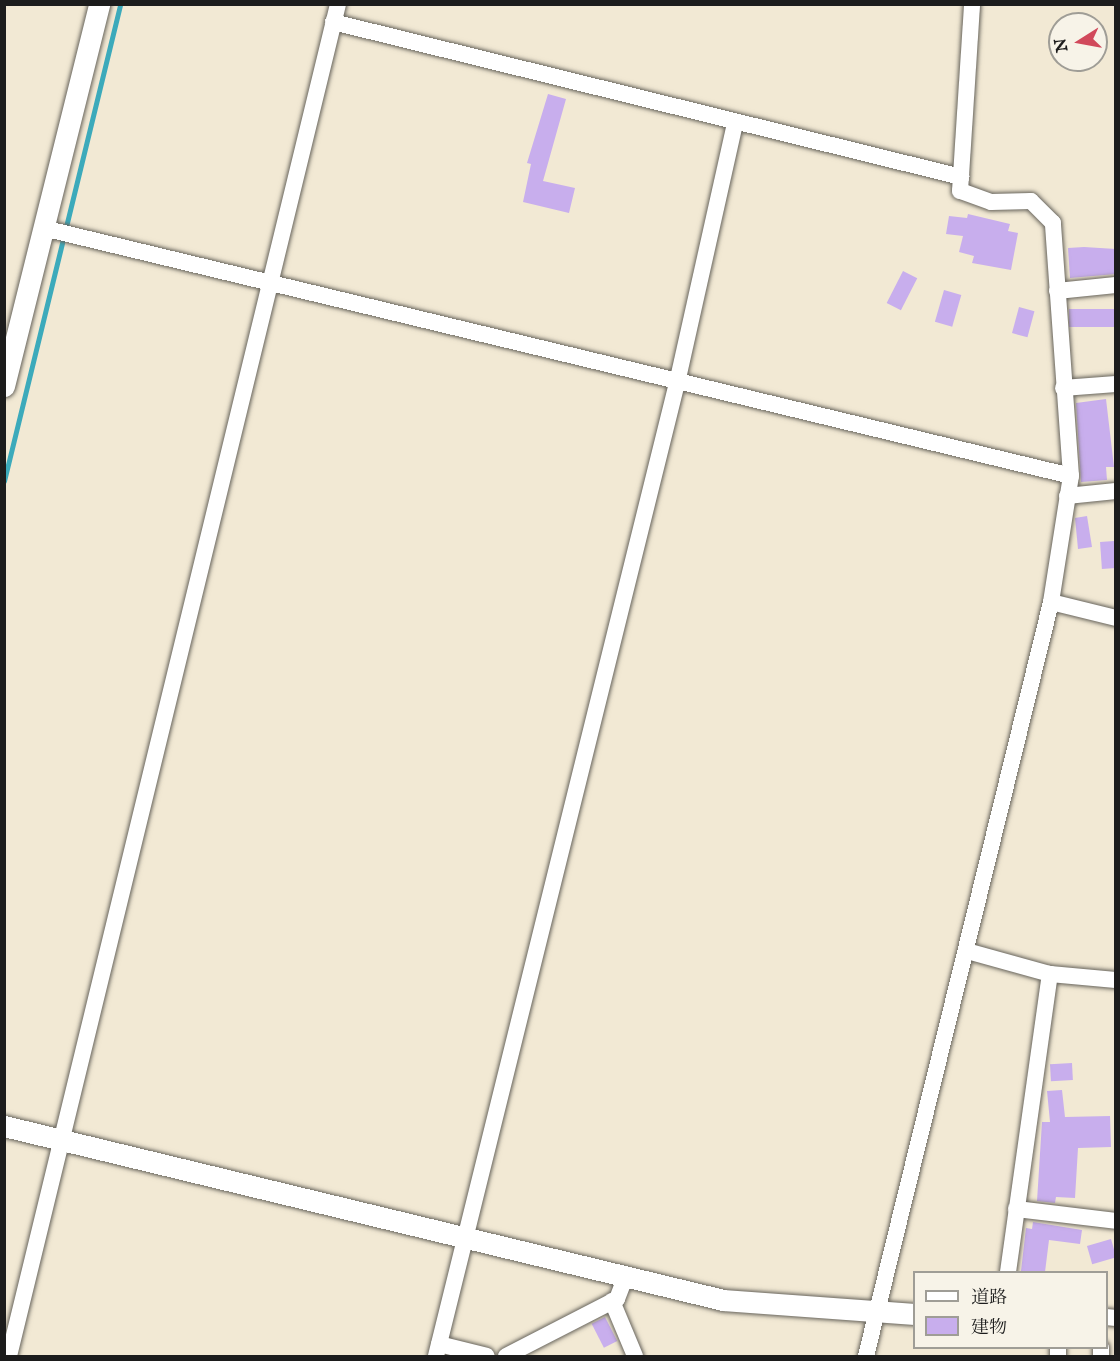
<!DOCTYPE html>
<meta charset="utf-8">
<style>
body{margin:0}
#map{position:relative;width:1120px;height:1361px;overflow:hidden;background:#f2e9d4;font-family:"IM FELL English","Noto Serif JP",serif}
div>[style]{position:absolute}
.stream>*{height:5px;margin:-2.5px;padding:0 2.5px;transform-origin:2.5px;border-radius:2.5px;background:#3caabb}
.building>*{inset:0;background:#c8aeed;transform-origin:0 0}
.roads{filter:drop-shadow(0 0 2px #67645c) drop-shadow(0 0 2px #67645c)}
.minor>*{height:16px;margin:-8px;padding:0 8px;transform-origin:8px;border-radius:8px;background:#fff}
.tertiary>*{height:21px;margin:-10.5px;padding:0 10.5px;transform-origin:10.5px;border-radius:10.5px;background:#fff}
span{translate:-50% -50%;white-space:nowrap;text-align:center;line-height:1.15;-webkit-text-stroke:4.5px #f7f3e8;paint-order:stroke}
.frame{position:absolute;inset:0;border:6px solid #1c1c1c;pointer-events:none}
.legend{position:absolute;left:913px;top:1271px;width:195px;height:78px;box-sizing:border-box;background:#f7f3e8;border:2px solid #9f9d96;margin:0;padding:8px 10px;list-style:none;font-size:18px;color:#1c1c1c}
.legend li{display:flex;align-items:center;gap:12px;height:30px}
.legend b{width:30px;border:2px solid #9f9d96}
.north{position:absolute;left:1048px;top:12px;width:60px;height:60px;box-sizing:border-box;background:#f7f3e8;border:2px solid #9f9d96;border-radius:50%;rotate:259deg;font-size:16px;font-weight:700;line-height:24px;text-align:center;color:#1c1c1c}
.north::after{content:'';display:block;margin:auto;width:21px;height:27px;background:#d1495b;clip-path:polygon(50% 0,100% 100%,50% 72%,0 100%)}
</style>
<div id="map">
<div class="stream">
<div style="left:4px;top:481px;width:491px;rotate:-76.3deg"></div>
</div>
<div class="building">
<div style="clip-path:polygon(548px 94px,566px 99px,543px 181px,575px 188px,569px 213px,523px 202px,531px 164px,527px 163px)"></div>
<div style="clip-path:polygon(968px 214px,1010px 224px,1008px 231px,1018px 233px,1011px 270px,972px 263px,974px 256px,959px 252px,963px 236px,946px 234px,949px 216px,967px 218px)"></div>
<div style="clip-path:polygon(1084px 247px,1116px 249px,1116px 274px,1070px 278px,1068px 248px)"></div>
<div style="left:903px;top:271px;width:16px;height:36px;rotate:27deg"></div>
<div style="left:944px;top:290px;width:18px;height:33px;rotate:16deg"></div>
<div style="left:1019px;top:307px;width:16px;height:27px;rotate:15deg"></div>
<div style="left:1116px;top:309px;width:18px;height:47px;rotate:90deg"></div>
<div style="clip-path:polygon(1106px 399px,1114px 467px,1106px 467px,1107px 480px,1081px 482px,1076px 403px)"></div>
<div style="clip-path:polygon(1087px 516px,1092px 547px,1078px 549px,1075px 518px)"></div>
<div style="left:1114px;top:541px;width:27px;height:14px;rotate:86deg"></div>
<div style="left:1072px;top:1063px;width:17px;height:22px;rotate:87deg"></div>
<div style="clip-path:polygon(1062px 1090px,1065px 1117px,1110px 1116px,1111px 1147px,1078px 1148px,1075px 1198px,1056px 1197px,1055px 1203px,1037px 1201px,1042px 1122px,1050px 1122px,1047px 1091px)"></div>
<div style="clip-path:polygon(1033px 1222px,1082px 1230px,1080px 1244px,1049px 1240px,1045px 1272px,1021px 1271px,1026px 1228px,1032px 1229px)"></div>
<div style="left:1111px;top:1239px;width:19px;height:25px;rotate:74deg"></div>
<div style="left:605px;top:1317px;width:27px;height:15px;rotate:63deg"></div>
</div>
<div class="roads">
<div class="minor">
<div style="left:333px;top:22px;width:647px;rotate:13.86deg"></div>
<div style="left:43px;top:228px;width:1057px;rotate:13.56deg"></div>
<div style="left:1057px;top:291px;width:59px;rotate:-5.8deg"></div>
<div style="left:1063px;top:388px;width:53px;rotate:-4.3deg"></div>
<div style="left:1067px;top:496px;width:49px;rotate:-5.8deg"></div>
<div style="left:1051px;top:602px;width:67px;rotate:13.8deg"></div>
<div style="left:967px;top:951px;width:86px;rotate:15.5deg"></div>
<div style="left:1016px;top:1209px;width:101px;rotate:6.8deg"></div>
<div style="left:1008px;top:1272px;width:301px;rotate:-82deg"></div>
<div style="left:1050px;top:974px;width:66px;rotate:5.2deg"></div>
<div style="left:612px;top:1301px;width:60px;rotate:67.3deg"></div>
<div style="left:1106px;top:1317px;width:10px;rotate:6deg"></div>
<div style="left:439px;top:1344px;width:49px;rotate:14deg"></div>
<div style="left:1058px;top:1348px;width:8px;rotate:90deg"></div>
<div style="left:9px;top:1356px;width:1391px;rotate:-76.32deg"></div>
<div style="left:436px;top:1356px;width:1002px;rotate:-76.09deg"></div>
<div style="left:677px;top:383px;width:266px;rotate:-77.4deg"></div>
<div style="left:506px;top:1356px;width:125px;rotate:-27.2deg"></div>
<div style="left:617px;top:1299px;width:22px;rotate:-69deg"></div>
<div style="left:866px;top:1356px;width:776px;rotate:-76.21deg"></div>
<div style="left:1051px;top:602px;width:128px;rotate:-81deg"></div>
<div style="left:1071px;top:476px;width:254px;rotate:-94.1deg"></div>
<div style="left:1053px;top:223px;width:31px;rotate:-135deg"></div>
<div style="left:1031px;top:201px;width:40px;rotate:178.6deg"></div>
<div style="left:991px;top:202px;width:33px;rotate:-160deg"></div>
<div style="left:960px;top:191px;width:187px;rotate:-86.3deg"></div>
<div style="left:1101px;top:1356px;width:8px;rotate:-90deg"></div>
</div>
<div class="tertiary">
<div style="left:4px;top:386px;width:394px;rotate:-76deg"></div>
<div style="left:4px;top:1126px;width:740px;rotate:13.6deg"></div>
<div style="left:723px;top:1300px;width:192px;rotate:4.2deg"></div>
</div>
</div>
<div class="frame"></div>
<ul class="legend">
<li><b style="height:8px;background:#fff"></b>道路</li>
<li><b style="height:16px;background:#c8aeed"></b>建物</li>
</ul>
<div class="north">N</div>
</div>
